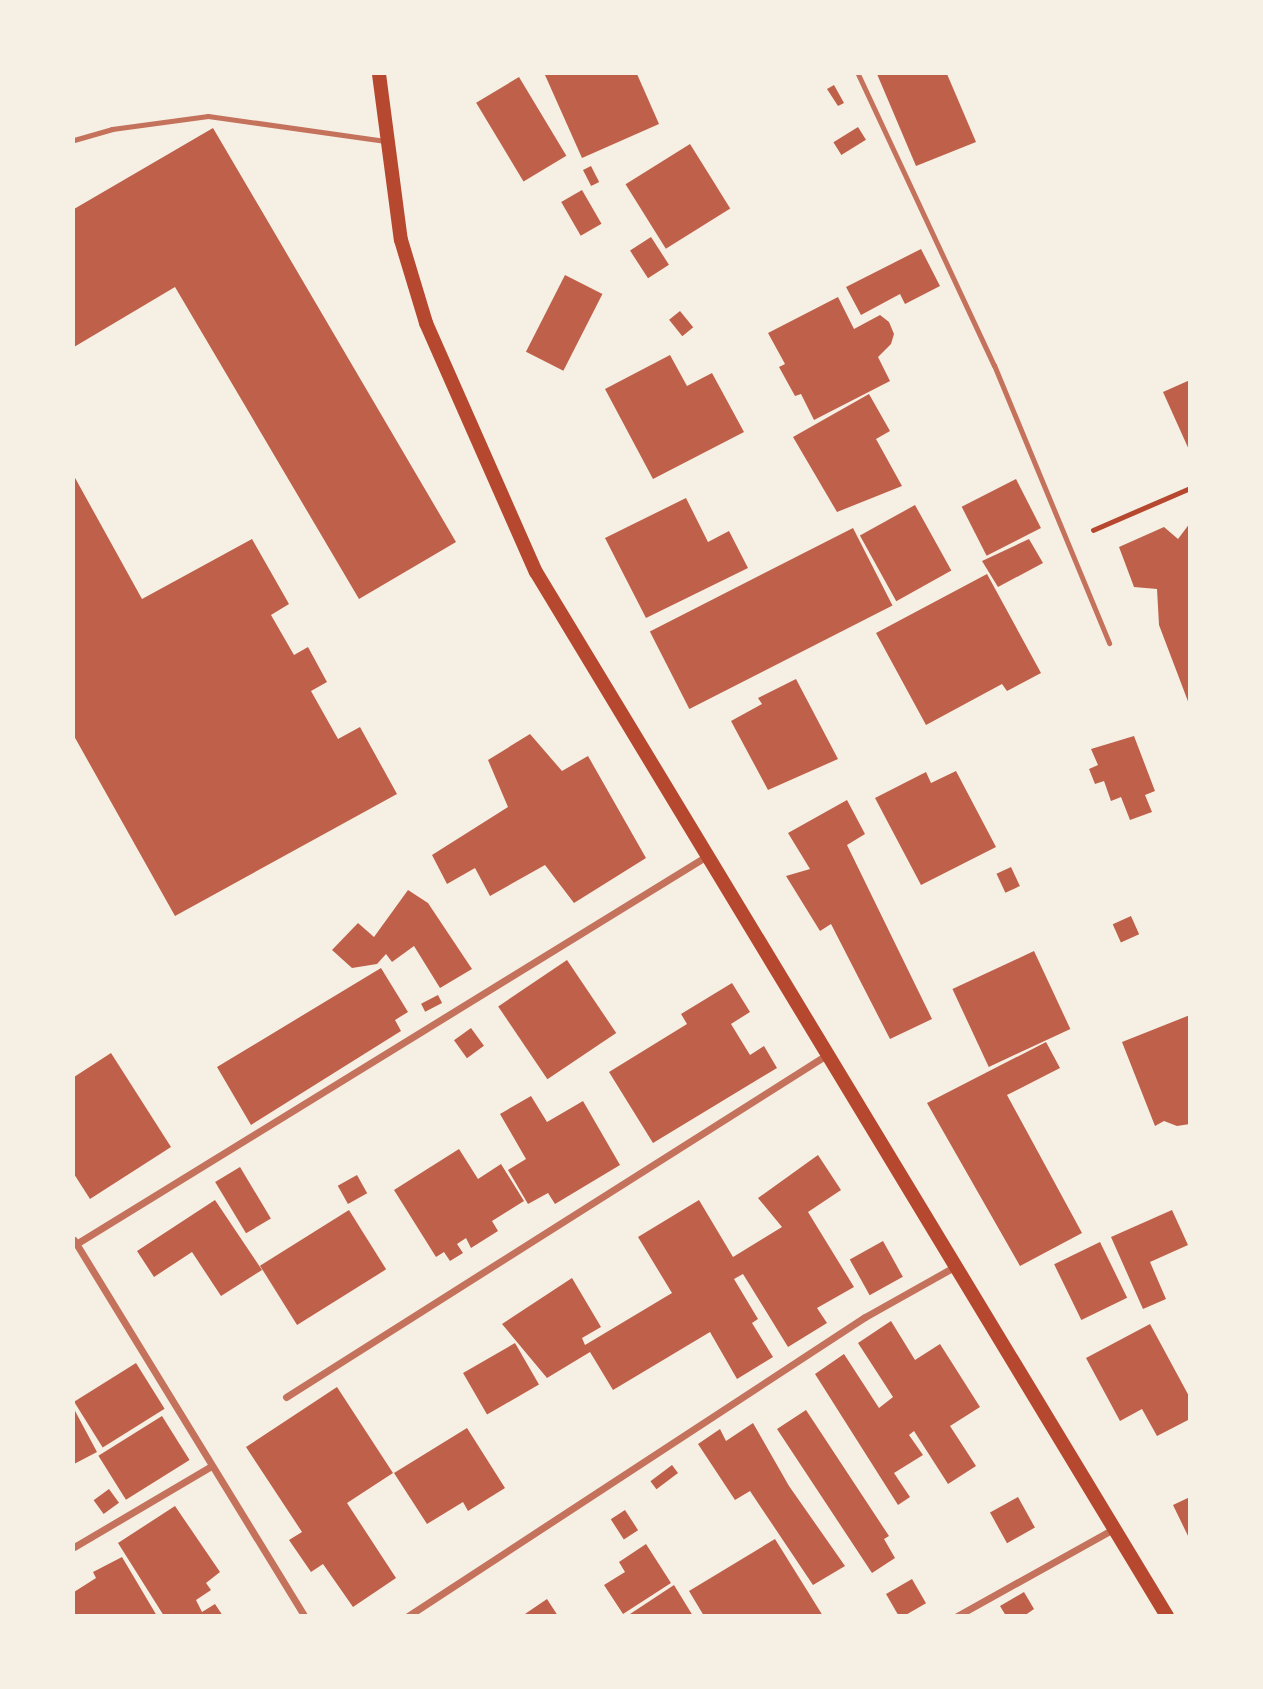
<!DOCTYPE html>
<style>
body{margin:0}
#map{position:relative;width:1263px;height:1689px;overflow:hidden;background:#f6efe4;font-family:"PT Sans",sans-serif}
div>[style]{position:absolute}
.building>*{inset:0;background:#bf614a;transform-origin:0 0}
.path>*{height:4.5px;margin:-2.25px;padding:0 2.25px;transform-origin:2.25px;border-radius:2.25px;background:#b5482f}
.service>*{height:5px;margin:-2.5px;padding:0 2.5px;transform-origin:2.5px;border-radius:2.5px;background:#c5725c}
.minor>*{height:7px;margin:-3.5px;padding:0 3.5px;transform-origin:3.5px;border-radius:3.5px;background:#c5725c}
.secondary>*{height:14px;margin:-7px;padding:0 7px;transform-origin:7px;border-radius:7px;background:#b5482f}
span{translate:-50% -50%;white-space:nowrap;text-align:center;line-height:1.15;-webkit-text-stroke:5px #f6efe4;paint-order:stroke}
.frame{position:absolute;inset:0;border:75px solid #f6efe4;pointer-events:none}
</style>
<div id="map">
<div class="building">
<div style="clip-path:polygon(637px 74px,659px 124px,582px 158px,545px 75px)"></div>
<div style="clip-path:polygon(877px 74px,947px 74px,976px 142px,916px 166px)"></div>
<div style="left:519px;top:77px;width:92px;height:50px;rotate:59deg"></div>
<div style="clip-path:polygon(834px 85px,844px 103px,838px 106px,827px 89px)"></div>
<div style="left:858px;top:127px;width:15px;height:29px;rotate:58deg"></div>
<div style="clip-path:polygon(213px 128px,456px 542px,359px 599px,175px 287px,74px 347px,74px 209px)"></div>
<div style="left:690px;top:144px;width:76px;height:76px;rotate:58deg"></div>
<div style="left:591px;top:166px;width:18px;height:9px;rotate:63deg"></div>
<div style="left:582px;top:190px;width:39px;height:24px;rotate:60deg"></div>
<div style="left:651px;top:237px;width:33px;height:25px;rotate:57deg"></div>
<div style="clip-path:polygon(921px 249px,940px 286px,905px 304px,900px 294px,861px 315px,846px 287px)"></div>
<div style="left:565px;top:275px;width:42px;height:86px;rotate:27deg"></div>
<div style="clip-path:polygon(838px 297px,854px 329px,880px 315px,889px 322px,894px 334px,891px 344px,878px 357px,890px 381px,814px 420px,801px 394px,795px 396px,779px 367px,785px 364px,768px 333px)"></div>
<div style="left:680px;top:311px;width:21px;height:14px;rotate:51deg"></div>
<div style="clip-path:polygon(670px 355px,687px 386px,712px 373px,744px 432px,653px 479px,605px 389px)"></div>
<div style="clip-path:polygon(1190px 380px,1190px 452px,1163px 392px)"></div>
<div style="clip-path:polygon(869px 394px,890px 431px,876px 439px,902px 486px,837px 512px,793px 437px)"></div>
<div style="clip-path:polygon(74px 476px,142px 599px,252px 539px,289px 604px,271px 615px,294px 655px,308px 647px,327px 682px,311px 691px,338px 739px,360px 727px,397px 794px,175px 916px,74px 736px)"></div>
<div style="left:1016px;top:479px;width:55px;height:61px;rotate:63deg"></div>
<div style="clip-path:polygon(686px 498px,708px 542px,729px 531px,748px 568px,646px 618px,605px 538px)"></div>
<div style="left:915px;top:505px;width:75px;height:63px;rotate:61deg"></div>
<div style="clip-path:polygon(1190px 523px,1190px 704px,1189px 704px,1159px 625px,1157px 589px,1134px 587px,1119px 547px,1164px 527px,1178px 539px)"></div>
<div style="left:853px;top:528px;width:87px;height:228px;rotate:63deg"></div>
<div style="clip-path:polygon(1029px 539px,1043px 563px,998px 587px,982px 561px)"></div>
<div style="clip-path:polygon(987px 574px,1041px 673px,1007px 691px,1002px 684px,926px 725px,876px 633px)"></div>
<div style="clip-path:polygon(796px 679px,838px 759px,768px 790px,731px 721px,762px 704px,758px 698px)"></div>
<div style="clip-path:polygon(530px 734px,562px 771px,588px 756px,646px 858px,574px 903px,545px 865px,490px 896px,475px 868px,447px 884px,432px 855px,508px 807px,488px 760px)"></div>
<div style="clip-path:polygon(1134px 736px,1155px 791px,1145px 795px,1152px 812px,1130px 820px,1121px 797px,1111px 801px,1104px 781px,1095px 784px,1089px 769px,1098px 765px,1091px 749px)"></div>
<div style="clip-path:polygon(956px 771px,996px 847px,921px 885px,875px 798px,926px 772px,931px 783px)"></div>
<div style="clip-path:polygon(847px 800px,865px 834px,847px 845px,932px 1019px,890px 1039px,831px 924px,820px 931px,786px 876px,810px 869px,788px 833px)"></div>
<div style="left:1011px;top:867px;width:21px;height:16px;rotate:65deg"></div>
<div style="clip-path:polygon(408px 890px,428px 903px,472px 969px,440px 988px,414px 946px,392px 962px,386px 954px,377px 964px,352px 968px,332px 950px,358px 923px,374px 937px)"></div>
<div style="left:1131px;top:916px;width:20px;height:20px;rotate:66deg"></div>
<div style="left:1034px;top:951px;width:86px;height:90px;rotate:65deg"></div>
<div style="left:567px;top:960px;width:88px;height:83px;rotate:56deg"></div>
<div style="clip-path:polygon(381px 968px,408px 1012px,395px 1020px,401px 1031px,251px 1125px,217px 1067px)"></div>
<div style="clip-path:polygon(732px 983px,750px 1012px,731px 1024px,750px 1055px,764px 1046px,777px 1068px,653px 1143px,609px 1072px,687px 1024px,681px 1014px)"></div>
<div style="left:438px;top:995px;width:9px;height:19px;rotate:63deg"></div>
<div style="clip-path:polygon(1190px 1015px,1190px 1124px,1177px 1126px,1164px 1121px,1155px 1126px,1122px 1042px)"></div>
<div style="left:471px;top:1028px;width:22px;height:21px;rotate:54deg"></div>
<div style="clip-path:polygon(1046px 1042px,1060px 1068px,1007px 1095px,1082px 1233px,1020px 1266px,927px 1103px)"></div>
<div style="clip-path:polygon(111px 1053px,171px 1147px,90px 1199px,74px 1174px,74px 1077px)"></div>
<div style="clip-path:polygon(531px 1096px,547px 1122px,583px 1101px,620px 1165px,555px 1204px,548px 1193px,528px 1204px,508px 1170px,526px 1159px,500px 1114px)"></div>
<div style="clip-path:polygon(459px 1149px,478px 1179px,501px 1164px,524px 1201px,492px 1221px,498px 1231px,471px 1248px,466px 1238px,457px 1244px,463px 1253px,450px 1261px,444px 1252px,436px 1257px,394px 1190px)"></div>
<div style="clip-path:polygon(818px 1155px,841px 1190px,808px 1212px,854px 1287px,817px 1308px,827px 1323px,788px 1347px,743px 1274px,734px 1279px,758px 1319px,752px 1323px,773px 1357px,737px 1379px,710px 1332px,613px 1390px,590px 1352px,547px 1378px,502px 1324px,572px 1278px,601px 1327px,582px 1338px,585px 1345px,672px 1293px,638px 1237px,699px 1200px,733px 1257px,782px 1227px,758px 1198px)"></div>
<div style="left:240px;top:1167px;width:60px;height:29px;rotate:59deg"></div>
<div style="left:357px;top:1175px;width:21px;height:22px;rotate:61deg"></div>
<div style="clip-path:polygon(215px 1200px,262px 1270px,221px 1296px,192px 1252px,154px 1277px,137px 1251px)"></div>
<div style="left:349px;top:1210px;width:70px;height:105px;rotate:58deg"></div>
<div style="clip-path:polygon(1172px 1210px,1188px 1245px,1150px 1262px,1166px 1299px,1143px 1309px,1111px 1237px)"></div>
<div style="left:883px;top:1241px;width:41px;height:38px;rotate:61deg"></div>
<div style="left:1100px;top:1242px;width:62px;height:51px;rotate:64deg"></div>
<div style="clip-path:polygon(891px 1321px,915px 1360px,940px 1344px,980px 1407px,950px 1426px,976px 1466px,948px 1484px,914px 1431px,909px 1435px,923px 1455px,894px 1473px,910px 1497px,898px 1505px,815px 1374px,844px 1354px,879px 1408px,893px 1397px,858px 1343px)"></div>
<div style="clip-path:polygon(1150px 1324px,1190px 1398px,1190px 1419px,1157px 1436px,1142px 1409px,1120px 1421px,1086px 1358px)"></div>
<div style="left:515px;top:1343px;width:48px;height:60px;rotate:60deg"></div>
<div style="left:136px;top:1363px;width:54px;height:73px;rotate:58deg"></div>
<div style="clip-path:polygon(337px 1387px,393px 1473px,347px 1503px,396px 1578px,353px 1607px,323px 1564px,311px 1572px,289px 1540px,302px 1532px,246px 1447px)"></div>
<div style="clip-path:polygon(74px 1409px,97px 1452px,74px 1464px)"></div>
<div style="clip-path:polygon(806px 1410px,889px 1536px,884px 1539px,895px 1558px,872px 1573px,777px 1429px)"></div>
<div style="left:162px;top:1416px;width:52px;height:75px;rotate:58deg"></div>
<div style="clip-path:polygon(753px 1423px,789px 1486px,845px 1566px,813px 1585px,750px 1491px,735px 1500px,698px 1444px,720px 1429px,726px 1441px)"></div>
<div style="clip-path:polygon(467px 1428px,505px 1488px,468px 1511px,463px 1502px,427px 1524px,394px 1473px)"></div>
<div style="left:672px;top:1465px;width:10px;height:27px;rotate:53deg"></div>
<div style="left:109px;top:1489px;width:17px;height:19px;rotate:54deg"></div>
<div style="left:1018px;top:1497px;width:35px;height:32px;rotate:61deg"></div>
<div style="clip-path:polygon(1190px 1497px,1190px 1540px,1173px 1505px)"></div>
<div style="clip-path:polygon(175px 1506px,220px 1572px,206px 1583px,211px 1590px,196px 1600px,202px 1612px,215px 1604px,223px 1616px,164px 1616px,118px 1543px)"></div>
<div style="left:625px;top:1510px;width:24px;height:17px;rotate:57deg"></div>
<div style="clip-path:polygon(775px 1539px,823px 1616px,704px 1616px,689px 1591px)"></div>
<div style="clip-path:polygon(646px 1544px,671px 1583px,623px 1614px,604px 1585px,625px 1572px,619px 1562px)"></div>
<div style="clip-path:polygon(122px 1557px,157px 1616px,74px 1616px,74px 1592px,96px 1578px,93px 1572px)"></div>
<div style="left:912px;top:1579px;width:28px;height:30px;rotate:60deg"></div>
<div style="clip-path:polygon(674px 1585px,693px 1616px,627px 1616px)"></div>
<div style="clip-path:polygon(1024px 1592px,1034px 1609px,1024px 1616px,1006px 1616px,1000px 1606px)"></div>
<div style="clip-path:polygon(547px 1599px,558px 1616px,522px 1616px)"></div>
</div>
<div class="path">
<div style="left:1093px;top:530px;width:106px;rotate:-23.4deg"></div>
</div>
<div class="service">
<div style="left:858px;top:74px;width:321px;rotate:65deg"></div>
<div style="left:994px;top:365px;width:301px;rotate:67.5deg"></div>
<div style="left:74px;top:140px;width:40px;rotate:-16deg"></div>
<div style="left:112px;top:129px;width:97px;rotate:-7.7deg"></div>
<div style="left:208px;top:116px;width:179px;rotate:8deg"></div>
</div>
<div class="minor">
<div style="left:74px;top:1240px;width:441px;rotate:58.5deg"></div>
<div style="left:76px;top:1244px;width:741px;rotate:-31.59deg"></div>
<div style="left:286px;top:1397px;width:641px;rotate:-32.33deg"></div>
<div style="left:74px;top:1547px;width:158px;rotate:-30.5deg"></div>
<div style="left:408px;top:1616px;width:546px;rotate:-33.2deg"></div>
<div style="left:865px;top:1317px;width:104px;rotate:-29.3deg"></div>
<div style="left:957px;top:1616px;width:181px;rotate:-29.1deg"></div>
</div>
<div class="secondary">
<div style="left:379px;top:74px;width:167px;rotate:82.5deg"></div>
<div style="left:401px;top:240px;width:87px;rotate:73.2deg"></div>
<div style="left:426px;top:323px;width:272px;rotate:66.2deg"></div>
<div style="left:536px;top:572px;width:1220px;rotate:58.85deg"></div>
</div>
<div class="frame"></div>
</div>
